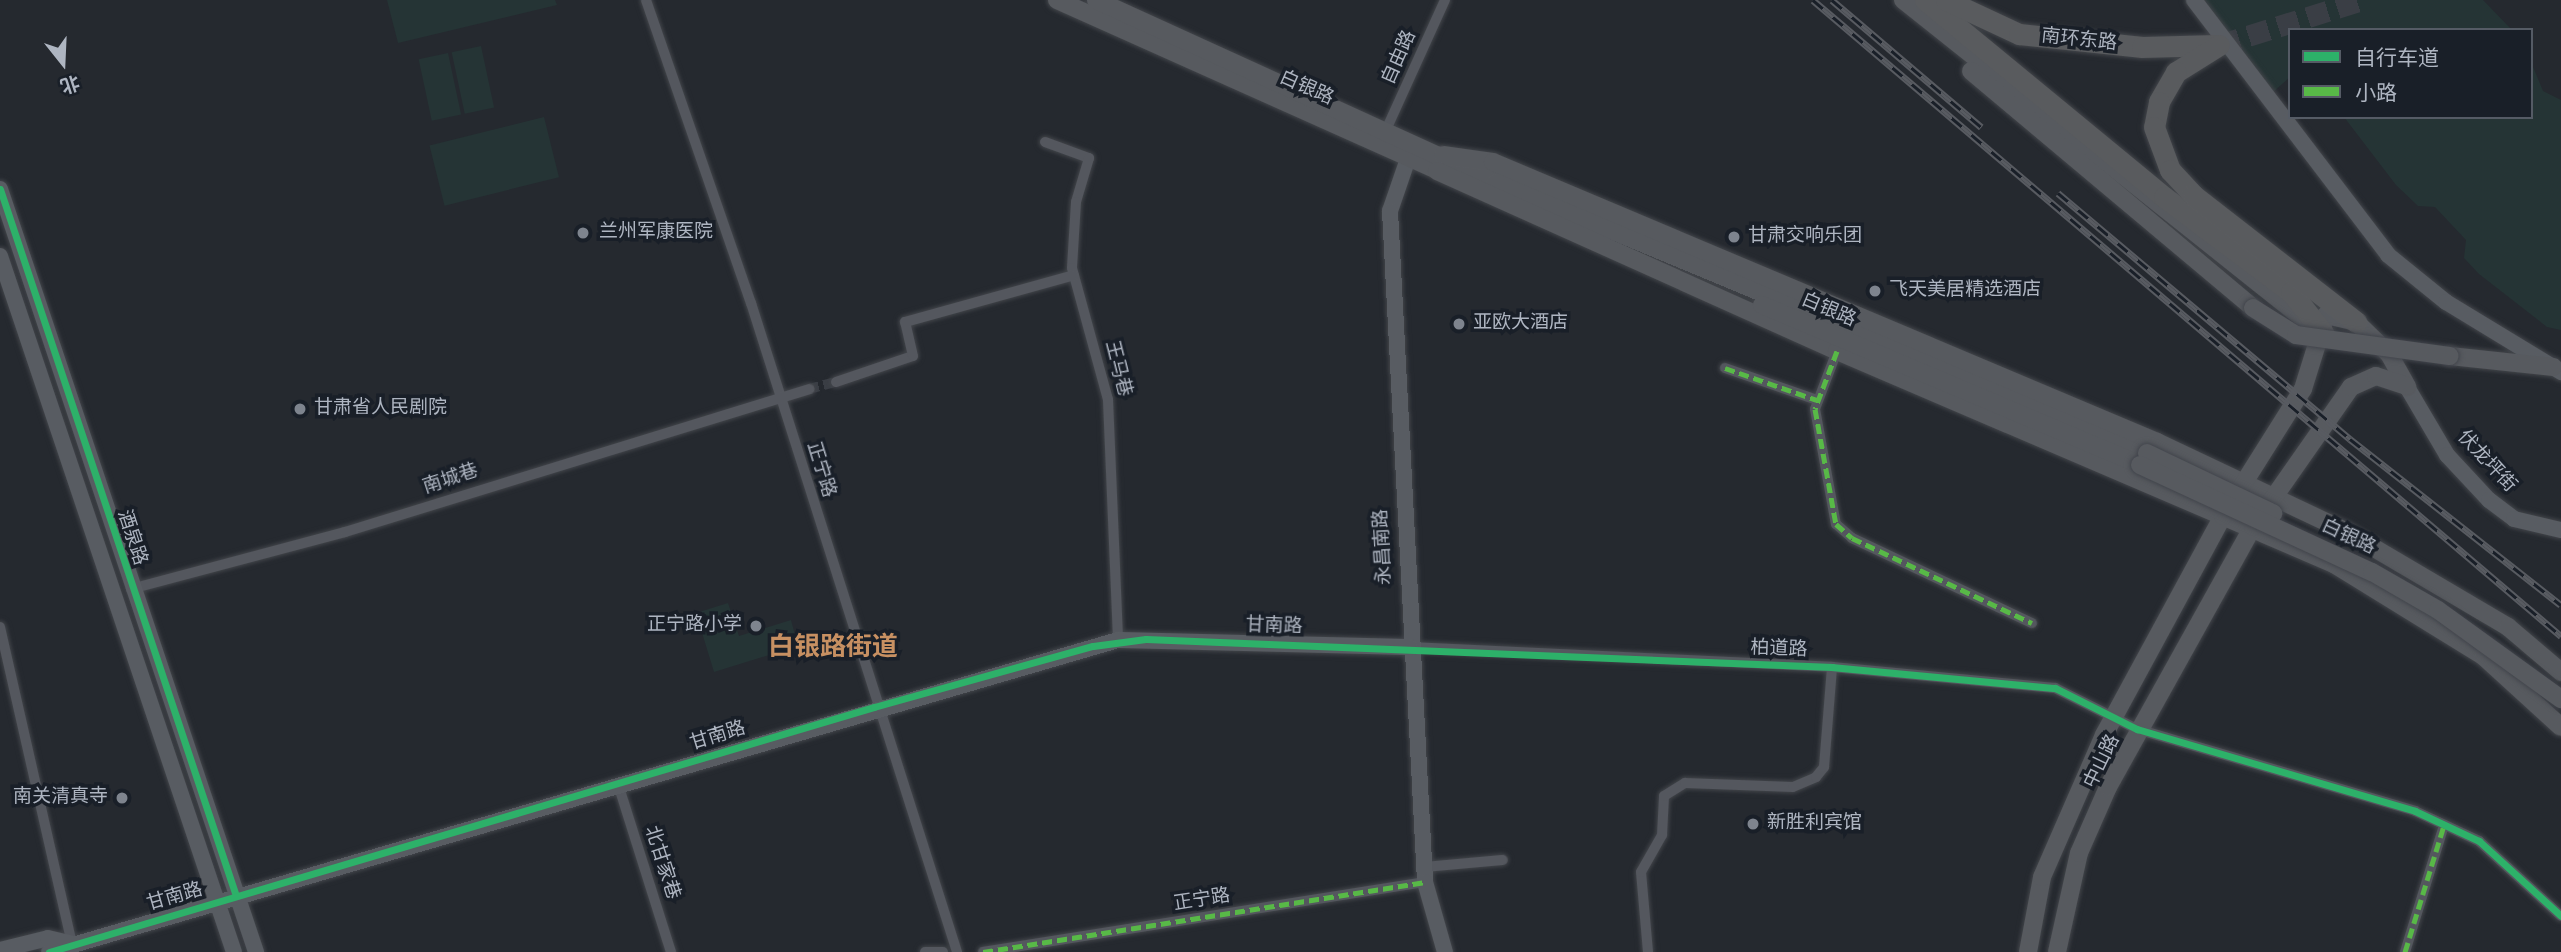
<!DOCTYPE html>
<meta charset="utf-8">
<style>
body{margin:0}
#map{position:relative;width:2561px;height:952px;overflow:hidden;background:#25292f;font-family:Overpass,"Noto Sans SC",sans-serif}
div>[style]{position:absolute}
.green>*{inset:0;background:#253435;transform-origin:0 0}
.street-tunnel>*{height:10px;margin-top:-5px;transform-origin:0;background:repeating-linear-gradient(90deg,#3a3e45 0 10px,transparent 0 15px)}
.highway-tunnel>*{height:21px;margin-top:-10.5px;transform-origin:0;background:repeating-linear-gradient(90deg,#3a3e45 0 21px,transparent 0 31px)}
.roads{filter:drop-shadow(0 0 2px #42454a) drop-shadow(0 0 2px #42454a)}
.street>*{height:10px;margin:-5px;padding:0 5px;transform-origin:5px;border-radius:5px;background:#54575e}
.secondary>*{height:16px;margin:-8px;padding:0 8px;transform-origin:8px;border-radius:8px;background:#585c62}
.primary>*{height:18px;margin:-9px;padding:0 9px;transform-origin:9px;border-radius:9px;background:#575a5f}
.highway>*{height:21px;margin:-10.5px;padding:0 10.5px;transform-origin:10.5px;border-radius:10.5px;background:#595b5e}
.rail>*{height:7px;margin-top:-3.5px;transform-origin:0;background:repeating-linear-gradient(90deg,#191f28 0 13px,#585b61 0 26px);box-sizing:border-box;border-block:2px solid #585b61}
.bridges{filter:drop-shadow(0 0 2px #42454c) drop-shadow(0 0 2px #42454c)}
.primary-bridge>*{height:18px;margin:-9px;padding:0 9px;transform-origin:9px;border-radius:9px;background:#575a5f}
.quiet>*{height:5px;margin-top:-2.5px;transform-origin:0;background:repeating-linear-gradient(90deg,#58b947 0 10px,transparent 0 15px)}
.cycleway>*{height:7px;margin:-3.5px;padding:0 3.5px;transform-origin:3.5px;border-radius:3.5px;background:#2db169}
.dots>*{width:19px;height:19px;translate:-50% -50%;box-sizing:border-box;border:4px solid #191f28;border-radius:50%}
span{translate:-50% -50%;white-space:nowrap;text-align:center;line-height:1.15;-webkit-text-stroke:7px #191f28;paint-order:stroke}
.street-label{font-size:19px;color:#aeb5c1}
.poi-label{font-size:19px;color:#aeb5c1}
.left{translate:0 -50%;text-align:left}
.right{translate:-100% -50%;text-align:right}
.district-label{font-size:26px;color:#c79062;font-weight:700}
.legend{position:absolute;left:2288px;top:28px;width:245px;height:91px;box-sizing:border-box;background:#191f28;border:2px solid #555b65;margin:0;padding:9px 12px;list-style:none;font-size:21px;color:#aeb5c1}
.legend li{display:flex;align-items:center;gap:14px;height:35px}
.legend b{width:35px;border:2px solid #555b65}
.north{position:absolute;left:28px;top:28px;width:70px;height:70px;-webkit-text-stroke:5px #191f28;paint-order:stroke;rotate:162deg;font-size:19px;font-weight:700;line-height:28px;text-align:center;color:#aeb5c1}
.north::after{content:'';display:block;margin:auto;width:24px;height:32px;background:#aeb5c1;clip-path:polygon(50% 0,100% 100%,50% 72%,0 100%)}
</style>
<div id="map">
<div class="green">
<div style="clip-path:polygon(387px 0,555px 0,557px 5px,398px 43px)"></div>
<div style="clip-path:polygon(2204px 0,2483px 0,2512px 30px,2290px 30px,2290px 77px,2272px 93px)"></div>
<div style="left:481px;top:46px;width:63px;height:30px;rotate:78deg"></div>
<div style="left:448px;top:53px;width:63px;height:30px;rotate:78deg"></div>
<div style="clip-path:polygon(2531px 62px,2543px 91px,2561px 100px,2561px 330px,2547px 327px,2479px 274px,2464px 258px,2466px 240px,2435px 207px,2418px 206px,2396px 185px,2344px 117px,2531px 117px)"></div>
<div style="left:544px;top:117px;width:62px;height:118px;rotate:76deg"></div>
<div style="clip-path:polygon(728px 603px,739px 636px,791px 620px,798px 646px,714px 672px,696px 613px)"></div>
</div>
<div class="street-tunnel">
<div style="left:809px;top:389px;width:28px;rotate:-15deg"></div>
</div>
<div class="highway-tunnel">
<div style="left:2219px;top:45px;width:151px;rotate:-17.4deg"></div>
</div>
<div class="roads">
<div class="street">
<div style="left:646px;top:0;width:321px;rotate:70.9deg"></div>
<div style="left:751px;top:303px;width:681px;rotate:72.39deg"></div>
<div style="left:1386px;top:130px;width:143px;rotate:-65.6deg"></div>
<div style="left:1045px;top:142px;width:47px;rotate:20deg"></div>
<div style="left:1089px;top:158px;width:46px;rotate:106.5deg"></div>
<div style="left:1076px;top:202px;width:66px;rotate:93.5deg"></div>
<div style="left:1072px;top:268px;width:137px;rotate:74.7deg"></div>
<div style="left:1108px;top:400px;width:240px;rotate:87.6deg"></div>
<div style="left:1837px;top:351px;width:62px;rotate:110.8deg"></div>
<div style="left:1815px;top:409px;width:117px;rotate:79.7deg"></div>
<div style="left:1836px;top:524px;width:21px;rotate:41deg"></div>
<div style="left:1852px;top:538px;width:199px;rotate:25.3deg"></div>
<div style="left:1725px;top:368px;width:97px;rotate:19.2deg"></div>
<div style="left:836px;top:382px;width:81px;rotate:-18.7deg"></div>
<div style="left:913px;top:356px;width:35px;rotate:-103deg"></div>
<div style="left:905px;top:322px;width:175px;rotate:-15.5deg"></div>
<div style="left:131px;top:589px;width:221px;rotate:-14.9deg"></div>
<div style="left:345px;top:532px;width:486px;rotate:-17.1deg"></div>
<div style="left:0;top:627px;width:324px;rotate:77.2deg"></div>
<div style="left:1410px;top:647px;width:422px;rotate:2.7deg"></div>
<div style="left:1832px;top:667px;width:224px;rotate:5.4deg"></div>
<div style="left:2055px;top:688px;width:92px;rotate:26.6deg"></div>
<div style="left:2137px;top:729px;width:290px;rotate:16.4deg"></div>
<div style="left:2415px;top:811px;width:71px;rotate:25.1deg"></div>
<div style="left:2479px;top:841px;width:111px;rotate:42.4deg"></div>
<div style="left:618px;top:784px;width:176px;rotate:72.5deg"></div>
<div style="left:1424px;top:867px;width:79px;rotate:-5.1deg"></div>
<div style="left:925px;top:952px;width:18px"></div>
<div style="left:983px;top:952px;width:448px;rotate:-9deg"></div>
<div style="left:1648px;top:952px;width:80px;rotate:-95deg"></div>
<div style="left:1641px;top:872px;width:43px;rotate:-60.4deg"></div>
<div style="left:1662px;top:835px;width:39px;rotate:-87deg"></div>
<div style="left:1664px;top:796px;width:25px;rotate:-32deg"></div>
<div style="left:1685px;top:783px;width:108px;rotate:2.1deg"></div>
<div style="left:1793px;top:787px;width:25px;rotate:-23deg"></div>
<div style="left:1816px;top:777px;width:13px;rotate:-51deg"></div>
<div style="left:1824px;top:767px;width:100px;rotate:-85.4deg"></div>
<div style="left:2405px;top:952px;width:133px;rotate:-72.9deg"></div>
</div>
<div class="secondary">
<div style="left:2194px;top:0;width:320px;rotate:52.7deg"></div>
<div style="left:2388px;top:255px;width:75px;rotate:39deg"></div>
<div style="left:2446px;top:302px;width:135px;rotate:31.3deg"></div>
<div style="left:1412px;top:147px;width:68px;rotate:109deg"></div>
<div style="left:1390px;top:211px;width:672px;rotate:87.01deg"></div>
<div style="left:1425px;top:882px;width:73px;rotate:74.1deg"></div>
<div style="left:0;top:189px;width:805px;rotate:71.45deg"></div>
<div style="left:0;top:256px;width:734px;rotate:71.42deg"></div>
<div style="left:2407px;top:387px;width:79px;rotate:59.5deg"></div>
<div style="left:2447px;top:455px;width:62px;rotate:47deg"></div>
<div style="left:2489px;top:500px;width:31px;rotate:37deg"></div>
<div style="left:2514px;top:519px;width:48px;rotate:13.2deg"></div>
<div style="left:0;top:950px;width:49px;rotate:-14deg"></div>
<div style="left:48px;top:938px;width:23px;rotate:13deg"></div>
<div style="left:49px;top:952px;width:1114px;rotate:-16.27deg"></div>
<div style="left:1118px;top:640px;width:292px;rotate:1.4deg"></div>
</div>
<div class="primary">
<div style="left:1057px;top:0;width:426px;rotate:24.1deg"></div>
<div style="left:1096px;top:0;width:439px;rotate:24.5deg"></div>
<div style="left:1496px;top:182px;width:705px;rotate:22.6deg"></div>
<div style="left:1903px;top:0;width:534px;rotate:38.54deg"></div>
<div style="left:1971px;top:71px;width:368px;rotate:40deg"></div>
<div style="left:1443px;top:155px;width:50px;rotate:8deg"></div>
<div style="left:1493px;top:162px;width:721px;rotate:22.86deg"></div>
<div style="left:2157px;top:442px;width:210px;rotate:25.3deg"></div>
<div style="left:2347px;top:532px;width:187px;rotate:30.5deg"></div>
<div style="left:2508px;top:627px;width:70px;rotate:40.3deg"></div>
<div style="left:1437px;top:171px;width:439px;rotate:24.2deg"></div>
<div style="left:1837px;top:351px;width:541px;rotate:23.2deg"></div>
<div style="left:2334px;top:564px;width:175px;rotate:31.7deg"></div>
<div style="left:2483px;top:656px;width:105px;rotate:42.3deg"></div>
<div style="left:1762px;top:305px;width:410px;rotate:22.9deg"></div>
<div style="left:2450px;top:356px;width:104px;rotate:6.1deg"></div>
<div style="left:2028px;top:952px;width:76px;rotate:-79.4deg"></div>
<div style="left:2042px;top:877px;width:155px;rotate:-66.4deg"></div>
<div style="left:2104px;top:735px;width:249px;rotate:-61.5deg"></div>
<div style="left:2223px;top:516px;width:150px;rotate:-57.8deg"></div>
<div style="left:2303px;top:389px;width:77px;rotate:-72.7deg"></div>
<div style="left:2326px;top:315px;width:31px;rotate:13deg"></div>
<div style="left:2356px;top:322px;width:46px;rotate:44.1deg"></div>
<div style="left:2389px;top:354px;width:38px;rotate:61deg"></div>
<div style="left:2057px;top:952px;width:101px;rotate:-77.5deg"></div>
<div style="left:2079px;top:853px;width:72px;rotate:-66.3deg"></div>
<div style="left:2108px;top:787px;width:298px;rotate:-60.9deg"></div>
<div style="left:2253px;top:527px;width:171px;rotate:-55deg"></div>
<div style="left:2351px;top:387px;width:27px;rotate:-24deg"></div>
<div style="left:2376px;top:376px;width:32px;rotate:18deg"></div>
</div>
<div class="highway">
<div style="left:1925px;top:0;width:310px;rotate:39.5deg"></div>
<div style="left:2164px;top:197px;width:159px;rotate:36.8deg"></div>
<div style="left:2291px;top:292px;width:53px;rotate:51.8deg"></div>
<div style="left:1946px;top:0;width:81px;rotate:25deg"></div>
<div style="left:2019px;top:34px;width:124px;rotate:6deg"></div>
<div style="left:2142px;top:47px;width:74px;rotate:-1.5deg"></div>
<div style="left:2219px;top:45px;width:51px;rotate:147.9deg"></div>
<div style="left:2176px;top:72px;width:34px;rotate:120deg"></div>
<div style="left:2159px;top:102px;width:25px;rotate:101deg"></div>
<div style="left:2154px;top:127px;width:46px;rotate:69.6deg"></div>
<div style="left:2170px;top:170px;width:34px;rotate:47deg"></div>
<div style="left:2193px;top:195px;width:207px;rotate:37.9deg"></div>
</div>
</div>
<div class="rail">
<div style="left:1813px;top:0;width:982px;rotate:40.37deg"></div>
<div style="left:1832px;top:0;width:196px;rotate:40.4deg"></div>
<div style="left:2058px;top:193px;width:382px;rotate:40.1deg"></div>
<div style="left:2350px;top:439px;width:268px;rotate:38.2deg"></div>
</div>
<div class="bridges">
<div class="primary-bridge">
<div style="left:2253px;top:308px;width:51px;rotate:32.1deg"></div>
<div style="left:2296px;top:335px;width:155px;rotate:7.8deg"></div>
<div style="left:2147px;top:453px;width:140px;rotate:25.5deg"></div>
<div style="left:2140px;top:465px;width:255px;rotate:24.8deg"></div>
<div style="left:2372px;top:572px;width:76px;rotate:29.9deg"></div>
<div style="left:2438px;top:610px;width:152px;rotate:35.9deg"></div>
</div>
</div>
<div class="quiet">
<div style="left:1837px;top:351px;width:62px;rotate:110.8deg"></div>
<div style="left:1815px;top:409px;width:117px;rotate:79.7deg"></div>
<div style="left:1836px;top:524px;width:21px;rotate:41deg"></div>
<div style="left:1852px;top:538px;width:199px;rotate:25.3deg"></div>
<div style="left:1725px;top:368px;width:97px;rotate:19.2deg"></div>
<div style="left:983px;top:952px;width:448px;rotate:-9deg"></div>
<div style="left:2405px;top:952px;width:133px;rotate:-72.9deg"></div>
</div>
<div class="cycleway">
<div style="left:0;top:189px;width:745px;rotate:71.54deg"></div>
<div style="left:49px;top:952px;width:861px;rotate:-16.54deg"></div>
<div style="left:874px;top:707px;width:227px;rotate:-15.6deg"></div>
<div style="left:1093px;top:646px;width:53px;rotate:-7.5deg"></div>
<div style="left:1146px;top:639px;width:687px;rotate:2.34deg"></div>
<div style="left:1832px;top:667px;width:224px;rotate:5.4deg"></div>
<div style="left:2055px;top:688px;width:92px;rotate:26.6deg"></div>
<div style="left:2137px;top:729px;width:290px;rotate:16.4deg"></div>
<div style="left:2415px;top:811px;width:71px;rotate:25.1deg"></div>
<div style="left:2479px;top:841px;width:111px;rotate:42.4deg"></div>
</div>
<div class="dots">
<div style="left:583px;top:233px;background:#7e848e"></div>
<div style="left:1734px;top:237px;background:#7e848e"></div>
<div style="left:1875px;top:291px;background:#7e848e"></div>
<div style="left:1459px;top:324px;background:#7e848e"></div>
<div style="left:300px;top:409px;background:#7e848e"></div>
<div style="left:756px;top:626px;background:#7e848e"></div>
<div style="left:122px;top:798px;background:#7e848e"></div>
<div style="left:1753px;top:824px;background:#7e848e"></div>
</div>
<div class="street-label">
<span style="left:2079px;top:41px;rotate:6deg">南环东路</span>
<span style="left:1400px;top:58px;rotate:-66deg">自由路</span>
<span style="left:1306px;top:89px;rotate:24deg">白银路</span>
<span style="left:1828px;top:311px;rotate:23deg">白银路</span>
<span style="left:1117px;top:369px;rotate:76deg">王马巷</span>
<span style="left:2486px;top:462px;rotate:47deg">伏龙坪街</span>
<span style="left:820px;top:470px;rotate:73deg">正宁路</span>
<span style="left:451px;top:480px;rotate:-18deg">南城巷</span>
<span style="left:131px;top:538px;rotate:72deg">酒泉路</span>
<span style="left:2348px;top:538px;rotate:25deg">白银路</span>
<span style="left:1384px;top:547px;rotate:-93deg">永昌南路</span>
<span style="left:1274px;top:627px;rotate:2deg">甘南路</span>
<span style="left:1779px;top:650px;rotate:2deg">柏道路</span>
<span style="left:718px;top:737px;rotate:-17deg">甘南路</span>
<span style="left:2103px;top:762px;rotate:-64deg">中山路</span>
<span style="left:661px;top:863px;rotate:72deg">北甘家巷</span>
<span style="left:175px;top:898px;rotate:-16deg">甘南路</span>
<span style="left:1202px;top:901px;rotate:-9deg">正宁路</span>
</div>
<div class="poi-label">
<span class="left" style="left:599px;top:233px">兰州军康医院</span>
<span class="left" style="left:1748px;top:237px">甘肃交响乐团</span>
<span class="left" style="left:1889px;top:291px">飞天美居精选酒店</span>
<span class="left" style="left:1473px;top:324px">亚欧大酒店</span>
<span class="left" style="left:314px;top:409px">甘肃省人民剧院</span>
<span class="right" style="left:742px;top:626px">正宁路小学</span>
<span class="right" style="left:108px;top:798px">南关清真寺</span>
<span class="left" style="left:1767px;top:824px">新胜利宾馆</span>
</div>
<div class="district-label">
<span style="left:833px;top:649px">白银路街道</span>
</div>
<ul class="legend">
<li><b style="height:9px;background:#2db169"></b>自行车道</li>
<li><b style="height:9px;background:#58b947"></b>小路</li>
</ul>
<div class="north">北</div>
</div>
